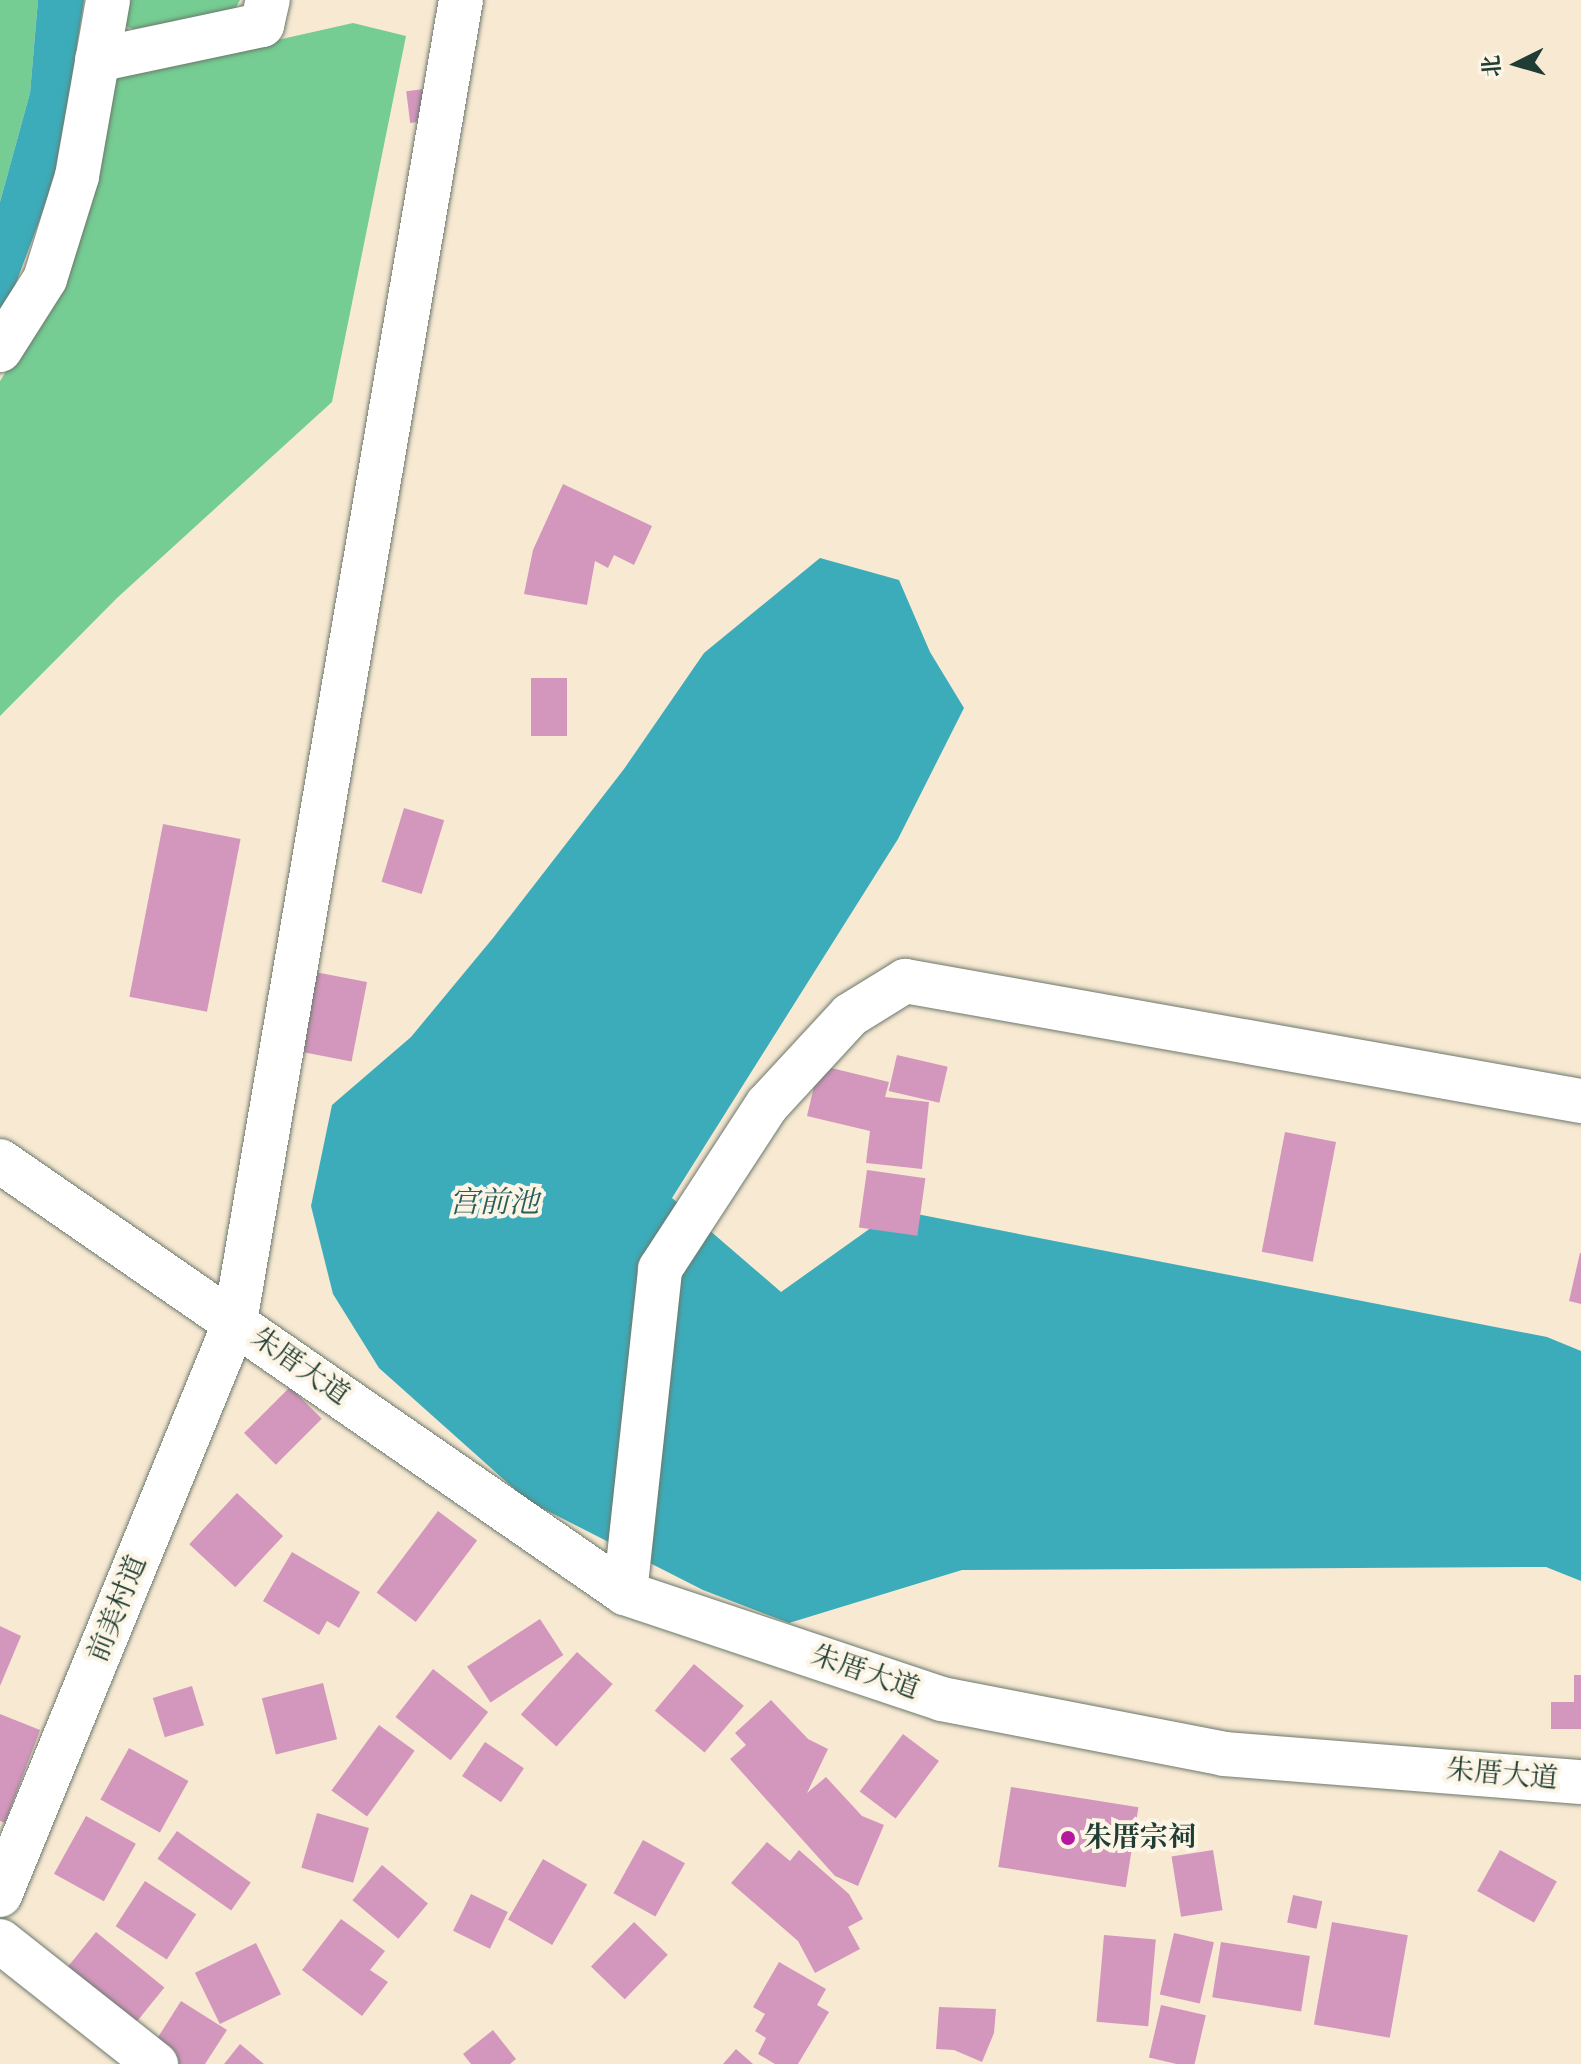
<!DOCTYPE html>
<html>
<head>
<meta charset="utf-8">
<style>
  body { margin:0 }
  #map { position:relative; width:1581px; height:2064px; overflow:hidden; background:#f8e9d3; font-family:"Libre Bodoni","Noto Serif SC",serif }
  div>[style] { position:absolute }
  [style*='--x'] { left:calc(var(--x)*1px); top:calc(var(--y)*1px); width:calc(var(--w)*1px); rotate:calc(var(--a)*1deg) }
  .green>* { inset:0; background:#75cd93 }
  .water>* { inset:0; background:#3dacba }
  .building>* { inset:0; background:#d397bd; transform-origin:0 0 }
  .roads { filter:drop-shadow(0 0 2px #6b796c) drop-shadow(0 0 2px #6b796c) }
  .minor>* { height:44px; margin:-22px; padding:0 22px; transform-origin:22px; border-radius:22px; background:#fff }
  .dots>* { width:22px; height:22px; translate:-50% -50%; box-sizing:border-box; border:4px solid #fcf5e5; border-radius:50% }
  span { translate:-50% -50%; white-space:nowrap; text-align:center; line-height:1.15; -webkit-text-stroke:8px #fcf5e5; paint-order:stroke }
  .street-label { font-size:28px; color:#1f3d34 }
  .poi-label { font-size:28px; color:#1f3d34; font-weight:700 }
  .left { translate:0 -50%; text-align:left }
  .water-label { font-size:30px; color:#285e5c; font-style:italic }
  .north { position:absolute; left:1477px; top:24px; width:80px; height:80px; -webkit-text-stroke:6px #fcf5e5; paint-order:stroke; rotate:265deg; font-size:22px; font-weight:700; line-height:32px; text-align:center; color:#1f3d34 }
  .north::after { content:''; display:block; margin:auto; width:28px; height:36px; background:#1f3d34; clip-path:polygon(50% 0,100% 100%,50% 72%,0 100%) }
</style>
</head>
<body>
<div id="map">
  <div class="green">
    <i style="clip-path:polygon(0 0,38px 0,30px 93px,0 202px)"></i>
    <i style="clip-path:polygon(115px 0,240px 0,234px 11px,133px 29px,112px 21px)"></i>
    <i style="clip-path:polygon(353px 23px,406px 36px,332px 402px,117px 598px,0 716px,0 381px,71px 269px,112px 77px)"></i>
  </div>
  <div class="water">
    <i style="clip-path:polygon(38px 0,84px 0,57px 173px,0 326px,0 202px,30px 93px)"></i>
    <i style="clip-path:polygon(820px 558px,899px 580px,930px 652px,964px 708px,898px 839px,672px 1198px,781px 1292px,896px 1210px,1547px 1337px,1581px 1351px,1581px 1581px,1546px 1567px,962px 1570px,789px 1623px,703px 1590px,528px 1501px,379px 1368px,333px 1294px,311px 1206px,332px 1105px,411px 1037px,493px 938px,624px 769px,704px 653px)"></i>
  </div>
  <div class="building">
    <i style="left:440px;top:87px;width:32px;height:34px;rotate:83deg"></i>
    <i style="clip-path:polygon(563px 484px,652px 526px,634px 565px,614px 555px,608px 568px,595px 561px,587px 605px,524px 594px,533px 550px)"></i>
    <i style="left:531px;top:678px;width:36px;height:58px"></i>
    <i style="left:404px;top:808px;width:42px;height:77px;rotate:17deg"></i>
    <i style="left:163px;top:824px;width:79px;height:176px;rotate:11deg"></i>
    <i style="left:315px;top:972px;width:53px;height:81px;rotate:11deg"></i>
    <i style="left:897px;top:1055px;width:52px;height:37px;rotate:13deg"></i>
    <i style="clip-path:polygon(819px 1065px,889px 1082px,885px 1097px,929px 1102px,922px 1169px,866px 1163px,870px 1131px,807px 1116px)"></i>
    <i style="left:1285px;top:1132px;width:52px;height:122px;rotate:11deg"></i>
    <i style="left:867px;top:1170px;width:59px;height:58px;rotate:8deg"></i>
    <i style="clip-path:polygon(1580px 1253px,1581px 1253px,1581px 1304px,1569px 1301px)"></i>
    <i style="left:290px;top:1387px;width:45px;height:65px;rotate:45deg"></i>
    <i style="left:237px;top:1493px;width:63px;height:70px;rotate:43deg"></i>
    <i style="left:438px;top:1511px;width:49px;height:102px;rotate:37deg"></i>
    <i style="clip-path:polygon(292px 1552px,360px 1592px,339px 1628px,327px 1621px,319px 1635px,263px 1601px)"></i>
    <i style="left:540px;top:1619px;width:43px;height:87px;rotate:57deg"></i>
    <i style="clip-path:polygon(0 1626px,21px 1636px,0 1686px)"></i>
    <i style="left:577px;top:1652px;width:48px;height:84px;rotate:42deg"></i>
    <i style="left:694px;top:1664px;width:65px;height:61px;rotate:40deg"></i>
    <i style="left:433px;top:1669px;width:70px;height:61px;rotate:38deg"></i>
    <i style="clip-path:polygon(1574px 1675px,1581px 1675px,1581px 1729px,1551px 1729px,1551px 1702px,1574px 1702px)"></i>
    <i style="left:323px;top:1683px;width:58px;height:63px;rotate:76deg"></i>
    <i style="left:192px;top:1686px;width:41px;height:41px;rotate:73deg"></i>
    <i style="clip-path:polygon(771px 1700px,808px 1739px,828px 1749px,807px 1793px,826px 1777px,862px 1816px,884px 1825px,858px 1886px,835px 1876px,730px 1759px,746px 1745px,735px 1733px)"></i>
    <i style="clip-path:polygon(0 1714px,40px 1730px,5px 1823px,0 1821px)"></i>
    <i style="left:379px;top:1725px;width:44px;height:81px;rotate:36deg"></i>
    <i style="left:903px;top:1734px;width:45px;height:72px;rotate:37deg"></i>
    <i style="left:485px;top:1742px;width:47px;height:41px;rotate:34deg"></i>
    <i style="left:129px;top:1748px;width:68px;height:59px;rotate:29deg"></i>
    <i style="left:1011px;top:1787px;width:129px;height:81px;rotate:9deg"></i>
    <i style="left:317px;top:1813px;width:54px;height:57px;rotate:16deg"></i>
    <i style="left:86px;top:1816px;width:57px;height:66px;rotate:29deg"></i>
    <i style="left:177px;top:1831px;width:90px;height:34px;rotate:35deg"></i>
    <i style="left:643px;top:1840px;width:48px;height:61px;rotate:29deg"></i>
    <i style="clip-path:polygon(767px 1842px,790px 1861px,799px 1850px,849px 1894px,863px 1919px,848px 1927px,860px 1949px,815px 1973px,798px 1941px,731px 1883px)"></i>
    <i style="left:1213px;top:1850px;width:61px;height:42px;rotate:81deg"></i>
    <i style="left:1500px;top:1850px;width:65px;height:47px;rotate:29deg"></i>
    <i style="left:543px;top:1859px;width:51px;height:70px;rotate:30deg"></i>
    <i style="left:382px;top:1865px;width:60px;height:46px;rotate:40deg"></i>
    <i style="left:145px;top:1881px;width:61px;height:54px;rotate:33deg"></i>
    <i style="left:471px;top:1894px;width:41px;height:41px;rotate:26deg"></i>
    <i style="left:1293px;top:1895px;width:30px;height:28px;rotate:12deg"></i>
    <i style="clip-path:polygon(341px 1919px,385px 1951px,370px 1970px,388px 1982px,362px 2016px,302px 1970px)"></i>
    <i style="left:634px;top:1922px;width:47px;height:62px;rotate:44deg"></i>
    <i style="left:1332px;top:1922px;width:77px;height:104px;rotate:10deg"></i>
    <i style="left:96px;top:1932px;width:88px;height:56px;rotate:39deg"></i>
    <i style="left:1174px;top:1933px;width:41px;height:63px;rotate:13deg"></i>
    <i style="left:1104px;top:1935px;width:52px;height:87px;rotate:5deg"></i>
    <i style="left:1221px;top:1942px;width:90px;height:56px;rotate:9deg"></i>
    <i style="left:256px;top:1943px;width:57px;height:68px;rotate:64deg"></i>
    <i style="clip-path:polygon(779px 1962px,826px 1989px,817px 2005px,829px 2012px,798px 2064px,775px 2064px,758px 2054px,766px 2038px,755px 2031px,765px 2014px,753px 2007px)"></i>
    <i style="clip-path:polygon(181px 2001px,227px 2030px,205px 2064px,166px 2064px,148px 2053px)"></i>
    <i style="left:1161px;top:2005px;width:46px;height:54px;rotate:13deg"></i>
    <i style="clip-path:polygon(939px 2007px,996px 2009px,994px 2033px,982px 2062px,954px 2050px,936px 2049px)"></i>
    <i style="clip-path:polygon(493px 2030px,516px 2059px,510px 2064px,471px 2064px,463px 2054px)"></i>
    <i style="clip-path:polygon(240px 2044px,264px 2064px,224px 2064px)"></i>
    <i style="clip-path:polygon(736px 2049px,753px 2064px,723px 2064px)"></i>
  </div>
  <div class="roads">
    <div class="minor">
      <i style="--x:97;--y:60;--w:169;--a:-12"></i>
      <i style="--x:262;--y:25;--w:26;--a:-77"></i>
      <i style="--x:0;--y:350;--w:84;--a:-57.6"></i>
      <i style="--x:45;--y:279;--w:108;--a:-72.7"></i>
      <i style="--x:77;--y:176;--w:179;--a:-80"></i>
      <i style="--x:0;--y:1161;--w:760;--a:34.65"></i>
      <i style="--x:625;--y:1593;--w:334;--a:18.5"></i>
      <i style="--x:942;--y:1699;--w:287;--a:11"></i>
      <i style="--x:1224;--y:1754;--w:358;--a:4.5"></i>
      <i style="--x:625;--y:1593;--w:326;--a:-83.8"></i>
      <i style="--x:660;--y:1269;--w:196;--a:-56.9"></i>
      <i style="--x:767;--y:1105;--w:122;--a:-47.3"></i>
      <i style="--x:850;--y:1015;--w:65;--a:-31.7"></i>
      <i style="--x:905;--y:981;--w:687;--a:10.07"></i>
      <i style="--x:0;--y:1895;--w:619;--a:-67.7"></i>
      <i style="--x:235;--y:1322;--w:1341;--a:-80.3"></i>
      <i style="--x:0;--y:1941;--w:199;--a:38.3"></i>
    </div>
  </div>
  <div class="dots">
    <i style="left:1068px;top:1838px;background:#b5179e"></i>
  </div>
  <div class="street-label">
    <span style="left:300px;top:1367px;rotate:35deg">朱厝大道</span>
    <span style="left:118px;top:1609px;rotate:-68deg">前美村道</span>
    <span style="left:865px;top:1673px;rotate:19deg">朱厝大道</span>
    <span style="left:1502px;top:1775px;rotate:5deg">朱厝大道</span>
  </div>
  <div class="poi-label">
    <span class="left" style="left:1084px;top:1838px">朱厝宗祠</span>
  </div>
  <div class="water-label">
    <span style="left:494px;top:1203px">宫前池</span>
  </div>
  <div class="north">北</div>
</div>
</body>
</html>
